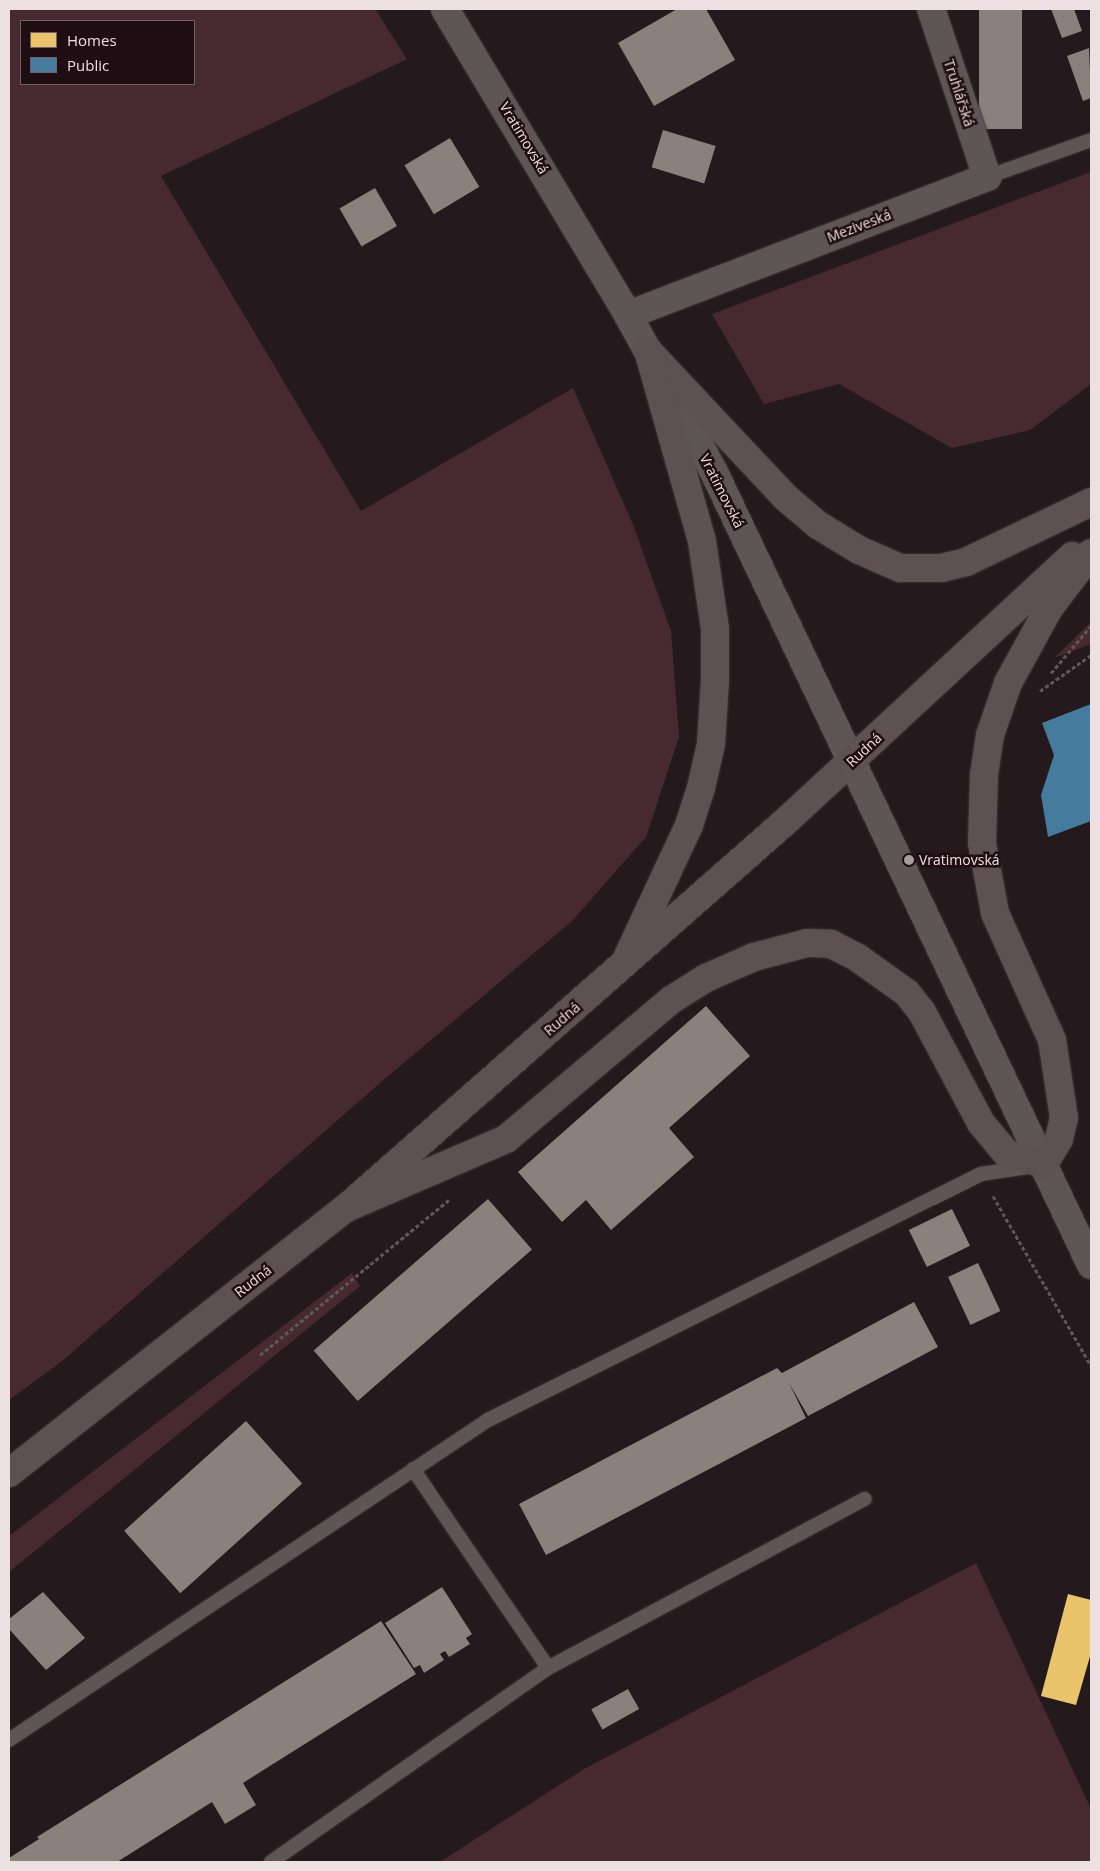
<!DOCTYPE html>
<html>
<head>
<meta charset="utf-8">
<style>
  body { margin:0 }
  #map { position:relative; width:1100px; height:1871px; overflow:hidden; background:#241a1d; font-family:"Open Sans",sans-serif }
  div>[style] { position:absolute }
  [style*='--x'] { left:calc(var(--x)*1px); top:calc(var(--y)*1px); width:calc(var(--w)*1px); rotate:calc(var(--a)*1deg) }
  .green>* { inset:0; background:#472a31 }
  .homes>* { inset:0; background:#e9c46a }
  .public>* { inset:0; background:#457b9d }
  .industry>* { inset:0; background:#8a817c; transform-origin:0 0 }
  .path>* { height:3px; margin-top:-1.5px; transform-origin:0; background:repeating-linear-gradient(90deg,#5e5658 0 4px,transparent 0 6.5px) }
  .roads { filter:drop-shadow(0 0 1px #3e3537) drop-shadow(0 0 1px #3e3537) }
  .service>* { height:14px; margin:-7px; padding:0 7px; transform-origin:7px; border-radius:7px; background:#5e5557 }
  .minor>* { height:28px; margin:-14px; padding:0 14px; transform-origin:14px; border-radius:14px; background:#5e5557 }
  .tertiary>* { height:28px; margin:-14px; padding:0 14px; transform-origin:14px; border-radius:14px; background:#5e5557 }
  .primary>* { height:28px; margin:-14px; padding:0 14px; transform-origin:14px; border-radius:14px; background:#5d5154 }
  .tram>* { height:1px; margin:-0.5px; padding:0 0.5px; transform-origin:0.5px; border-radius:0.5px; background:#5e5658 }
  .dots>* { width:14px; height:14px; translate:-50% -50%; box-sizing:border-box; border:2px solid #1e0d12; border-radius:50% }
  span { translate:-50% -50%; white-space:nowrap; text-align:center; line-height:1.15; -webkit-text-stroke:5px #1e0d12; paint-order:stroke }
  .street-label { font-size:14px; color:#ede0e2 }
  .poi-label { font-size:14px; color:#ede0e2 }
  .left { translate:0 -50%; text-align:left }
  .frame { position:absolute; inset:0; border:10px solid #ede0e2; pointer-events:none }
  .legend { position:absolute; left:20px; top:20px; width:175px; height:65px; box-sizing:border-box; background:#1e0d12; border:1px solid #716165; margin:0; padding:6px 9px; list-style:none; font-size:15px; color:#ede0e2 }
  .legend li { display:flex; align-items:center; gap:10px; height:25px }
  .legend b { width:25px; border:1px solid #716165 }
</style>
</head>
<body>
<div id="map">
  <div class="green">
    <i style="clip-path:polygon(evenodd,9px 9px,375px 9px,407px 59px,161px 176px,361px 511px,573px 388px,634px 527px,671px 631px,679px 737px,646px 837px,571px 922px,380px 1083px,61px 1362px,9px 1400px,9px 9px,194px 21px,194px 84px,21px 84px,21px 21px,194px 21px)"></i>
    <i style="clip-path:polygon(1091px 172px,1091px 384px,1030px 430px,952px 448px,839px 384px,764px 404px,712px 314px)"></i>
    <i style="clip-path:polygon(1091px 622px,1091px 644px,1054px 658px)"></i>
    <i style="clip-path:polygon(352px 1273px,360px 1286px,9px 1572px,9px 1536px)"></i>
    <i style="clip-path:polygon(976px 1563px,1091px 1809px,1091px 1862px,440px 1862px,584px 1769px)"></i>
  </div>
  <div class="homes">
    <i style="clip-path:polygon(1068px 1594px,1091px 1600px,1091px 1653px,1076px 1705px,1041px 1696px)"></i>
  </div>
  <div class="public">
    <i style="clip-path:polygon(1091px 704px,1091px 821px,1048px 837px,1041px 795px,1054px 755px,1042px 723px)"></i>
  </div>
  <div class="industry">
    <i style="clip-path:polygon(677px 9px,706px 9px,735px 60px,654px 106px,618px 43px)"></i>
    <i style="left:979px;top:9px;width:43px;height:120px"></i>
    <i style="clip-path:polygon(1051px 9px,1074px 9px,1082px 31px,1062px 38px)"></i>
    <i style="clip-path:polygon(1089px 48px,1091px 98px,1083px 101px,1067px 56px)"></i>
    <i style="left:663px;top:130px;width:55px;height:39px;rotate:17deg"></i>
    <i style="left:450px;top:138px;width:57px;height:53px;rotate:59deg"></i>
    <i style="left:375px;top:188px;width:44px;height:41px;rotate:60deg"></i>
    <i style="clip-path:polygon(706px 1006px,750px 1056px,669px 1128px,694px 1157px,611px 1230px,586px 1200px,562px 1222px,518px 1172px)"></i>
    <i style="left:488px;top:1199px;width:67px;height:231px;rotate:49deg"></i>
    <i style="left:952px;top:1209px;width:41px;height:48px;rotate:64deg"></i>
    <i style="left:978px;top:1263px;width:53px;height:33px;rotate:65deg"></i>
    <i style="clip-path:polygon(914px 1302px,938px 1347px,808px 1416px,789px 1383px,806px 1418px,546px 1555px,519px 1504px,777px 1368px,782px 1373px)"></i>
    <i style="left:246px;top:1421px;width:84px;height:164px;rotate:48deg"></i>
    <i style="clip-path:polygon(442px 1587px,472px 1634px,466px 1638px,470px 1644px,449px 1657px,445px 1651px,440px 1654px,444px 1660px,424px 1673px,420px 1665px,414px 1668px,385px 1623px)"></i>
    <i style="clip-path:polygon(43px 1592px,85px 1638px,46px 1670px,9px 1629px,9px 1619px)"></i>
    <i style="clip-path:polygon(381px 1621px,416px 1674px,243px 1783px,256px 1805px,225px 1824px,212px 1802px,117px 1862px,9px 1862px,9px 1858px,39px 1839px,37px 1837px)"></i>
    <i style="left:628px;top:1689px;width:23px;height:42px;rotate:61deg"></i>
  </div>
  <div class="path">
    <i style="--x:1051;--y:673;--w:62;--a:-49.6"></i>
    <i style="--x:1040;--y:691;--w:62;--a:-35.2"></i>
    <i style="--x:993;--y:1196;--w:196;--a:60"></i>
    <i style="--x:260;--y:1355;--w:247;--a:-39.4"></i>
  </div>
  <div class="roads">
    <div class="service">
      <i style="--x:987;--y:177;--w:110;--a:-19.6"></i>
      <i style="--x:413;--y:1469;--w:240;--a:55.8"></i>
      <i style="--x:9;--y:1740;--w:576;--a:-33.75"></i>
      <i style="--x:488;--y:1420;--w:551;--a:-26.52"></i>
      <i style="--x:981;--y:1174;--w:48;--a:-8.5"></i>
      <i style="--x:271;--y:1862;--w:338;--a:-35"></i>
      <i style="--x:548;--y:1668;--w:359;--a:-28.1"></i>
    </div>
    <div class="minor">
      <i style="--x:628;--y:315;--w:385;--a:-21"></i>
      <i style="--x:987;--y:177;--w:177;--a:-108.4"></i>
    </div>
    <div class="tertiary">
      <i style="--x:445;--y:9;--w:357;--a:59.1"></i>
      <i style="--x:628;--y:315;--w:179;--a:61.3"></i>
      <i style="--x:714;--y:472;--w:878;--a:64.57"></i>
    </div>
    <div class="primary">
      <i style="--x:650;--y:353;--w:197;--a:46.8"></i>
      <i style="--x:785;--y:497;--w:43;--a:40.3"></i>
      <i style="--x:818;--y:525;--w:48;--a:31.4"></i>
      <i style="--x:859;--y:550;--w:45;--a:23.7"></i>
      <i style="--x:900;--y:568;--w:41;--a:0"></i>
      <i style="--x:941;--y:568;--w:26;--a:-13"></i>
      <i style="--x:966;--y:562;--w:139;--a:-25.6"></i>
      <i style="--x:628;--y:956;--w:145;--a:-65"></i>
      <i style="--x:689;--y:825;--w:39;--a:-72"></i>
      <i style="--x:701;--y:788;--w:45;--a:-77.2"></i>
      <i style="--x:711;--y:744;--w:63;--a:-86.4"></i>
      <i style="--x:715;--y:681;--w:52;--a:-90"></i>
      <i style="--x:715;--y:629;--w:89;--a:-98.4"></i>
      <i style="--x:702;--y:541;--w:198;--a:-105.8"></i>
      <i style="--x:346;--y:1208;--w:174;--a:-23.3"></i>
      <i style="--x:506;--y:1139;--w:216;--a:-40.1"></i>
      <i style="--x:671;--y:1000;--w:41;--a:-32.2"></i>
      <i style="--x:706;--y:978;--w:52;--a:-23.6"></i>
      <i style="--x:754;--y:957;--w:55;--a:-14.8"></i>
      <i style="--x:807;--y:943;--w:24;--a:2"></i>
      <i style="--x:831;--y:944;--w:30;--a:27"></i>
      <i style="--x:858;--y:958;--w:60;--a:35.5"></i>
      <i style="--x:907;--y:993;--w:24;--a:52"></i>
      <i style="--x:922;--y:1012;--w:126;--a:62"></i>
      <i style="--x:981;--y:1123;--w:40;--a:50"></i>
      <i style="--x:1007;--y:1154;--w:38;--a:15"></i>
      <i style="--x:1044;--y:1164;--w:29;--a:-59"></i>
      <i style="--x:1059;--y:1139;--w:22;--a:-77"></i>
      <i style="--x:1064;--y:1118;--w:79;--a:-98.7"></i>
      <i style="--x:1052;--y:1040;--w:139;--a:-114.2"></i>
      <i style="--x:995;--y:913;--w:71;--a:-100.5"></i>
      <i style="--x:982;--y:843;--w:68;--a:-88.3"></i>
      <i style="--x:984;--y:775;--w:40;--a:-81.5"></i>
      <i style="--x:990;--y:735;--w:55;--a:-70.9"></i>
      <i style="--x:1008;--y:683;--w:85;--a:-61.3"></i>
      <i style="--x:1049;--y:608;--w:69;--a:-52.6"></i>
      <i style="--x:9;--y:1473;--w:429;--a:-38.2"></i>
      <i style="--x:346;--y:1208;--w:586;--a:-41.33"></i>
      <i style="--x:786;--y:821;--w:390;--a:-42.8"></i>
    </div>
  </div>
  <div class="tram">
    <i style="--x:437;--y:9;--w:360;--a:59.2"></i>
    <i style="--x:621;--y:318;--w:147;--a:61.5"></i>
    <i style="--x:691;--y:447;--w:923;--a:64.32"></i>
    <i style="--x:455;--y:9;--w:317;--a:59.2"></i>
    <i style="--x:617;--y:281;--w:183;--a:60.9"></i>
    <i style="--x:706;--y:441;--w:889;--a:64.33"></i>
  </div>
  <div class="dots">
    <i style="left:909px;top:860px;background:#a79b9d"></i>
  </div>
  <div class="street-label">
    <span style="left:959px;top:93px;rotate:72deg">Truhlářská</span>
    <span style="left:524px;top:138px;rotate:59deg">Vratimovská</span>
    <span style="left:859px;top:226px;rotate:-21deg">Meziveská</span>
    <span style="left:722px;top:491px;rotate:63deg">Vratimovská</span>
    <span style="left:864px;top:750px;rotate:-43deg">Rudná</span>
    <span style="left:562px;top:1019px;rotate:-41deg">Rudná</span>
    <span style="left:253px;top:1281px;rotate:-38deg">Rudná</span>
  </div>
  <div class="poi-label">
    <span class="left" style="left:919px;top:860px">Vratimovská</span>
  </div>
  <div class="frame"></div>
  <ul class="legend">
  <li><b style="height:14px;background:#e9c46a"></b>Homes</li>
  <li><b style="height:14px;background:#457b9d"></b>Public</li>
  </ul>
</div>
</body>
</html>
